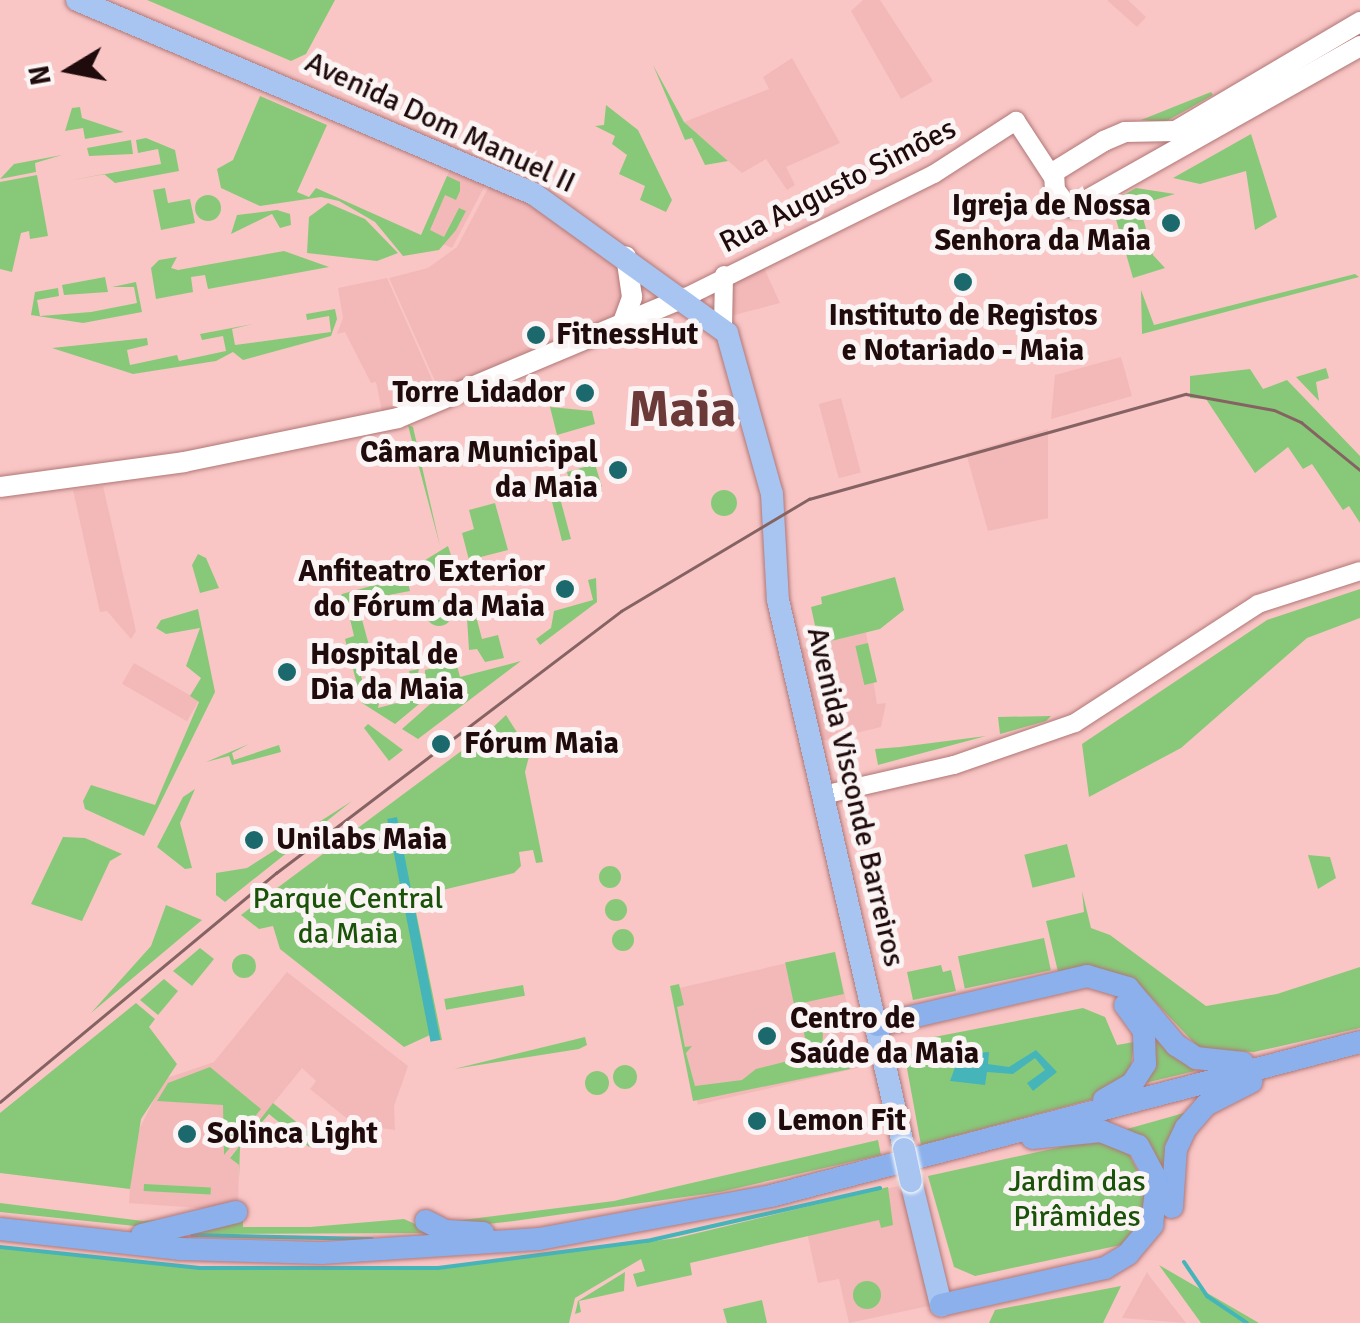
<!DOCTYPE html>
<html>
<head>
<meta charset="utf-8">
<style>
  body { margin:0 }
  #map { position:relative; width:1360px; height:1323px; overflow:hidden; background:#f9c6c5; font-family:Signika,sans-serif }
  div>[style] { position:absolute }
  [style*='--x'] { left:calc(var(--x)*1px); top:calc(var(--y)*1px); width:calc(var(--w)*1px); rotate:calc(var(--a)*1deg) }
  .built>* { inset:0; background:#f3b9b8; transform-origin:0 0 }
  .green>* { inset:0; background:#88c979; transform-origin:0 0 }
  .round { border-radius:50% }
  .water>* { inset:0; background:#46b5ba; transform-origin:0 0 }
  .stream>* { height:4px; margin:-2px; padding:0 2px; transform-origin:2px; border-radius:2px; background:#46b5ba }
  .roads { filter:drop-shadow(0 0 2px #b07776) drop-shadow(0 0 2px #b07776) }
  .tertiary>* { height:18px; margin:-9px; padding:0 9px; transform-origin:9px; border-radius:9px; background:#fff }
  .secondary>* { height:20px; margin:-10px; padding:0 10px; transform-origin:10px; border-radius:10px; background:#fff }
  .primary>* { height:22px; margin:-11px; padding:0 11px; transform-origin:11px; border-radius:11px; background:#a8c4f1 }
  .trunk>* { height:22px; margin:-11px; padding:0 11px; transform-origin:11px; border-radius:11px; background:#8bb0ec }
  .tram>* { height:2.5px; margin:-1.25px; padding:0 1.25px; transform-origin:1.25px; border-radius:1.25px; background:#866363 }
  .bridges { filter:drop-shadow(0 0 2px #fff) drop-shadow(0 0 2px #fff) }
  .primary-bridge>* { height:22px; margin:-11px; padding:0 11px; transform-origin:11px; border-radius:11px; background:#a8c4f1 }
  .dots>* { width:28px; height:28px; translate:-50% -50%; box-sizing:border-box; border:5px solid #fbf4f4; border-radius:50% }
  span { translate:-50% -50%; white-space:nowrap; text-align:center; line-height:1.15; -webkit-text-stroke:10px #fbf4f4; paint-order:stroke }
  .street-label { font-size:30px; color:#200b0c }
  .poi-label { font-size:30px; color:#200b0c; font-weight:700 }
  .right { translate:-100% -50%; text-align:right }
  .left { translate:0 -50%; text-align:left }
  .park-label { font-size:30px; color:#195208 }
  .town-label { font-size:50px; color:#6c3939; font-weight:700 }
  .north { position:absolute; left:20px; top:20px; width:100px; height:100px; -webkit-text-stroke:8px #fbf4f4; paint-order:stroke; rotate:260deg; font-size:28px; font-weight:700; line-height:40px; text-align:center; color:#200b0c }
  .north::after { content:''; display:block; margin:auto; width:35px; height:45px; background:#200b0c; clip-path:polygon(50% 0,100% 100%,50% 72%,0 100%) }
</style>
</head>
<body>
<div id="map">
  <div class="built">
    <i style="clip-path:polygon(863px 0,880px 0,933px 81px,901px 99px,851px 11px)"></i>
    <i style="clip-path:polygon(1107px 0,1128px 0,1146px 17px,1137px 27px)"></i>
    <i style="clip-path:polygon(792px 58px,840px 143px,786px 167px,795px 185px,787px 190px,766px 159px,742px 173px,684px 122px,769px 89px,763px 77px)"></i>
    <i style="clip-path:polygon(454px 160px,490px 176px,452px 248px,422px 235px)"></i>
    <i style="clip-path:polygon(494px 177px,625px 257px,628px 312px,444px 401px,389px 278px,428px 268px,457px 247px)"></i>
    <i style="clip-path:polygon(760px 259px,780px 303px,723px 318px,726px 276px)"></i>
    <i style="clip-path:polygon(387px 278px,442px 402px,384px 421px,376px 382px,371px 383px,345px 332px,337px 334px,343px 318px,338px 288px)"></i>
    <i style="clip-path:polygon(1121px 357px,1132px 396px,1051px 419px,1055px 375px)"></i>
    <i style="left:841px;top:398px;width:77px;height:23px;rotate:75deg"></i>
    <i style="clip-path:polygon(1048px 429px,1048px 518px,988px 531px,966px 453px)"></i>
    <i style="clip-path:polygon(103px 486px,136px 631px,131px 639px,107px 611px,100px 612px,73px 490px)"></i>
    <i style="clip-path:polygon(866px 632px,877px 704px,886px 703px,881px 727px,813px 743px,791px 651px)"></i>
    <i style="left:134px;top:663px;width:75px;height:24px;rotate:30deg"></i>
    <i style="left:835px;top:952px;width:118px;height:168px;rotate:77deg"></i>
    <i style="clip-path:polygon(287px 972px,408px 1066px,394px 1106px,395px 1130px,355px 1125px,310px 1089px,316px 1081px,302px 1068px,230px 1157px,239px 1165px,238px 1211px,129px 1203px,133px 1142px,164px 1079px,214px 1062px)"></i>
    <i style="clip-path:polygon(910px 1183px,938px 1304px,849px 1323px,839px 1279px,818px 1283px,802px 1210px)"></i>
    <i style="clip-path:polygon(1147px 1272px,1151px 1278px,1186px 1323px,1122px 1318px)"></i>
  </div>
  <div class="green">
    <i style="clip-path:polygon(147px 0,335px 0,306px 54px,291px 61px)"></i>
    <i style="clip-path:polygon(653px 65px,684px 122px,728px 161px,705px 165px,692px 138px,685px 140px)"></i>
    <i style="clip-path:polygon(1211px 92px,1213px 95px,1165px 122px,1141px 120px)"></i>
    <i style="clip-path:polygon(260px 96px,327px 125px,297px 192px,309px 197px,316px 188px,421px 235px,447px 176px,460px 182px,460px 191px,456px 200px,445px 195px,430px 230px,444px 237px,459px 208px,466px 211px,456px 230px,439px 250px,403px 256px,375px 222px,339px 201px,321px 197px,260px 206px,221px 188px,217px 169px,233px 160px)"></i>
    <i style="clip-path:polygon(606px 105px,638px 130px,672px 200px,666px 212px,640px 200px,645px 186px,619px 174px,627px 155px,612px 144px,615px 136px,595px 126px,604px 125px)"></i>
    <i style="clip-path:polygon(80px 107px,82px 118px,124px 132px,85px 139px,83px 128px,65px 131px,72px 108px)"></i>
    <i style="clip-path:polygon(1251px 134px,1277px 217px,1255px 230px,1246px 171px,1200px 184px,1173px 178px)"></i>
    <i style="clip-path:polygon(146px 138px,175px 150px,179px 171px,115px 183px,104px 174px,67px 181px,161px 164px,158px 149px,138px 153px,136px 140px)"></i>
    <i style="clip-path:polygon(131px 140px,133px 154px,89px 156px,87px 148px)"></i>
    <i style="clip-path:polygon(62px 155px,35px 163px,36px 172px,0 179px,14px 164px)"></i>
    <i style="clip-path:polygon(37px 175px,48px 236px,30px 239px,29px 231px,21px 233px,12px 272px,0 269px,0 182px)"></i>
    <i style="clip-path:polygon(165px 188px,168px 203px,190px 199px,195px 223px,161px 230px,153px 190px)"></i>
    <i style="clip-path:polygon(1136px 188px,1175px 194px,1151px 201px,1153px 211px,1142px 214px,1153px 255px,1165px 268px,1133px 278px,1111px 202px)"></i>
    <i class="round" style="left:195px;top:195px;width:26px;height:26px"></i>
    <i style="clip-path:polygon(328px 203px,365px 219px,398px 253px,377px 261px,307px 253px,309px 217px)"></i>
    <i style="clip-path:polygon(277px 210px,290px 214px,291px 225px,280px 228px,272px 214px,231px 234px,237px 215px)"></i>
    <i style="clip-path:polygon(284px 251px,329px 267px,208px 289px,205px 275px,191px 277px,193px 292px,156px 299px,151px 268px,159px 260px,177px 257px,171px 268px,178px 270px)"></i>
    <i style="clip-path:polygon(1355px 274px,1359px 277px,1142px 334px,1141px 290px,1154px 325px)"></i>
    <i style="clip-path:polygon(105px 277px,108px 292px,64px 295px,62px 285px)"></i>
    <i style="clip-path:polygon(136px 282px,142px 312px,83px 323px,31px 315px,35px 292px,58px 288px,59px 296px,37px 300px,40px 316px,91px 312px,137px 303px,134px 287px,112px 287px)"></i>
    <i style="clip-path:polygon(335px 309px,337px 319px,331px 336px,243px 360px,233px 352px,216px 361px,133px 374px,52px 348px,147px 338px,148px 345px,127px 350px,130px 365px,177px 355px,179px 361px,226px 351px,223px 336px,202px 340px,200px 334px,253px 324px,232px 329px,235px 345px,331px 332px,329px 316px,307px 320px,306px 314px)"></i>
    <i style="clip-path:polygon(1326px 368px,1329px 378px,1316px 382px,1319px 401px,1296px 377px)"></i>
    <i style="clip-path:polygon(1250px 369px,1263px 389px,1287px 380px,1360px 456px,1360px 523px,1349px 506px,1343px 510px,1312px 464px,1303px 469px,1288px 447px,1255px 473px,1206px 399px,1190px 398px,1190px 376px)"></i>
    <i style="clip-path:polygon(550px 407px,592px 411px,595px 424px,557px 435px)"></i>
    <i style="clip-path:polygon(408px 425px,413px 427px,440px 546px,412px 441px)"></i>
    <i style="clip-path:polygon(595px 464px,602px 487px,588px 484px,560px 498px,571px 539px,562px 541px,549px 490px,570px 484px,567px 472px)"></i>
    <i class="round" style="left:711px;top:490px;width:26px;height:26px"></i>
    <i style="clip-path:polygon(495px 503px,508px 550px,469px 560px,462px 533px,474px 529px,469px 510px)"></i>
    <i style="clip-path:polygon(448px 546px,454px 564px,422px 573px,423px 579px,408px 583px,410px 591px,336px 605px,342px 594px,393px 580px)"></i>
    <i style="clip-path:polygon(198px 554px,206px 558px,219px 588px,200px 593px,192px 565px)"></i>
    <i style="clip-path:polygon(895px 577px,904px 610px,880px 629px,819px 644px,811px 607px,822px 604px,821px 597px)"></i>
    <i style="clip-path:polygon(596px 578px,597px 602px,540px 645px,536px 639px,551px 628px,554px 611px,593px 600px,588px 580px)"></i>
    <i style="clip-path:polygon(1360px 589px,1360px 618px,1307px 638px,1181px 748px,1089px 797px,1082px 744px,1267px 620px)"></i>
    <i class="round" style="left:426px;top:600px;width:26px;height:26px"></i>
    <i style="clip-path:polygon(198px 609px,215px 692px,144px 836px,85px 809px,83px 801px,91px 785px,155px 805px,199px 702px,190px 696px,201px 678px,186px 666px,200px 628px,166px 634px,156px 628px,161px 620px)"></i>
    <i style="clip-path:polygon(361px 616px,373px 660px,358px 665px,366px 694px,382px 690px,378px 708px,416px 698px,405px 684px,412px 682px,409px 671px,419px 669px,416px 682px,442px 685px,395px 724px,362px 703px,345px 639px,354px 636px,350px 619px)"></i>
    <i style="clip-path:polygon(476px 616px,482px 639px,498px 635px,504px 658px,485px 662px,477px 649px,469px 650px,467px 618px)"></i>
    <i style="left:868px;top:643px;width:40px;height:13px;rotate:77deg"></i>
    <i style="clip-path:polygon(521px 661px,418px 739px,402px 729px,455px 682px,425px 678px,425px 670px,456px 662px,460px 677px)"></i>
    <i style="clip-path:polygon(506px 715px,520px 737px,480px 742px,487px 733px)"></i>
    <i style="clip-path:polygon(1051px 716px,1046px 721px,1000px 734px,998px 717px)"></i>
    <i style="clip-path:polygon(368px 724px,403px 750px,389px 761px,364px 728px)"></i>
    <i style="clip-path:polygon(986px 736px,878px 765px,875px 749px,900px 747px)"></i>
    <i style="clip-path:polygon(249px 744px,232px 753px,234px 760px,279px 745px,281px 752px,232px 765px,229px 756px,206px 762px)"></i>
    <i style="clip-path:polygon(515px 744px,532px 745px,525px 772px,543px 862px,536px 863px,533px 850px,519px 852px,521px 866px,514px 873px,413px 897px,442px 1040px,432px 1041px,430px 1035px,404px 1047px,280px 949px,273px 926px,259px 929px,241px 915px,464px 749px)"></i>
    <i style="clip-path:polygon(195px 789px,180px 823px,192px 868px,185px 869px,157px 847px,183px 797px)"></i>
    <i style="clip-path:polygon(352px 801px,225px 902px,216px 895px,216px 873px,247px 868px)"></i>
    <i style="clip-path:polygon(63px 837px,85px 838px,122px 854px,110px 861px,82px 921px,31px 904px)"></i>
    <i style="left:1067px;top:844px;width:34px;height:44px;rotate:76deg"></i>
    <i style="clip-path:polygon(1308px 855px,1330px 857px,1336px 878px,1318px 889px)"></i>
    <i class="round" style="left:599px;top:866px;width:22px;height:22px"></i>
    <i style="clip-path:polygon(1082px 891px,1091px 928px,1110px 935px,1206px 1006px,1277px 994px,1360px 967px,1360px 1028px,1254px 1052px,1200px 1049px,1141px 987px,1059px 976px,1046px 921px,1084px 912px)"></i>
    <i class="round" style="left:605px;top:899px;width:22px;height:22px"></i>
    <i style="clip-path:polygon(166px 905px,202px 920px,91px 1013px,151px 946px)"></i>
    <i class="round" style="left:612px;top:929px;width:22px;height:22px"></i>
    <i style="left:1044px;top:938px;width:33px;height:88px;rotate:78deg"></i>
    <i style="clip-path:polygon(200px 948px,214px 959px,192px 986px,173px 971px)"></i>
    <i style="left:835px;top:952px;width:43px;height:51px;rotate:78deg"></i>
    <i class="round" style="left:232px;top:954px;width:24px;height:24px"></i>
    <i style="clip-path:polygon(941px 965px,943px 972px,951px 970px,956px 991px,913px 1000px,907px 972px)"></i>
    <i style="clip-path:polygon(164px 979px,178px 991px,158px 1015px,140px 1000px)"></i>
    <i style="clip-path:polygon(1097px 983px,1137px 1003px,1195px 1071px,1145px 1083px,1153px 1048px,1138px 1011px,1106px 989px,1068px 984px)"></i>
    <i style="clip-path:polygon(679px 984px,684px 1005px,677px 1007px,685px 1047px,692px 1046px,686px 1053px,695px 1086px,742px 1080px,756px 1069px,800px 1058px,807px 1049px,802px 1022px,836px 1011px,838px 1018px,849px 1015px,851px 1025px,823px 1032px,821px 1068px,849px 1063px,850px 1069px,693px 1101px,670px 986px)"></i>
    <i style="left:523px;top:985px;width:11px;height:80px;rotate:80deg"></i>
    <i style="clip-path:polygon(136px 1003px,155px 1019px,149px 1027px,177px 1064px,141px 1119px,130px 1189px,0 1173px,0 1113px)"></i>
    <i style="clip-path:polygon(1083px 1008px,1105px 1017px,1117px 1045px,1134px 1042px,1130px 1074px,1090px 1100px,921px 1145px,906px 1063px,917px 1043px,929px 1048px,934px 1037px)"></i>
    <i style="clip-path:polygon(585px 1037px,587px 1045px,579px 1049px,454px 1069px)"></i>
    <i class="round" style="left:613px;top:1065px;width:24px;height:24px"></i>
    <i style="clip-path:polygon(210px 1067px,261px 1109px,224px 1155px,223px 1105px,157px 1101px,168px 1083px)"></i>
    <i class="round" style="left:585px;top:1071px;width:24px;height:24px"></i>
    <i style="clip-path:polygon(273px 1103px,316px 1138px,309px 1147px,269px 1114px,240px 1148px,239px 1178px,239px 1165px,230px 1158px)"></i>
    <i style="clip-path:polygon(1184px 1113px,1163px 1223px,1140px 1256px,1159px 1218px,1127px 1129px)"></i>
    <i style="clip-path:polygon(1097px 1139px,1128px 1152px,1146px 1187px,1140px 1226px,1121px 1245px,975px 1276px,954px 1267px,928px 1176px)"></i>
    <i style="clip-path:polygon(878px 1140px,881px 1155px,720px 1192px,514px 1221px,460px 1227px,447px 1222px,614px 1201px)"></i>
    <i style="left:144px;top:1184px;width:67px;height:7px;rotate:3deg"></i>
    <i style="clip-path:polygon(888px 1187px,893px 1225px,881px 1228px,879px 1220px,690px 1263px,692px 1275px,637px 1287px,633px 1274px,645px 1271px,641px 1259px,575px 1298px,569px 1323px,0 1323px,0 1248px,200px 1269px,438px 1269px,677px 1238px)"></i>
    <i style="clip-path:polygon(0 1203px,143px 1221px,204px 1217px,145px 1227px,0 1212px)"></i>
    <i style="clip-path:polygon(243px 1219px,243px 1227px,310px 1227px,404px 1219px,435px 1233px,193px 1234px)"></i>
    <i style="clip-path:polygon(1159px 1265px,1259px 1323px,1201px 1323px)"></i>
    <i style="clip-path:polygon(625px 1272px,624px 1291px,579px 1301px,581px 1312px,575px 1314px,578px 1301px)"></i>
    <i class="round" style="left:853px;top:1281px;width:28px;height:28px"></i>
    <i style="clip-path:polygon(1121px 1286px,1103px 1323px,989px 1323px,995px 1310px)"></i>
    <i style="clip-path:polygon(762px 1300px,767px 1323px,727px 1323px,723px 1309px)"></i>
  </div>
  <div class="water">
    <i style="left:397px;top:817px;width:227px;height:10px;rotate:79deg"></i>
    <i style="clip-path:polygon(1036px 1050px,1057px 1072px,1033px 1091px,1027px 1083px,1045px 1070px,1035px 1058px,1013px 1074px,987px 1072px,985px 1085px,950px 1081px,960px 1054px,989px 1052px,988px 1064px,1009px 1067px)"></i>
  </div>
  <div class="stream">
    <i style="--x:192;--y:1235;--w:180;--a:1.3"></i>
    <i style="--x:0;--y:1247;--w:201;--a:6"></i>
    <i style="--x:200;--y:1268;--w:238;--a:0"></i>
    <i style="--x:438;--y:1268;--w:211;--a:-7.4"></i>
    <i style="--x:647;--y:1241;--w:239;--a:-12.8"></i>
    <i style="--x:1184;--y:1262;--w:41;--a:55.9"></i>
    <i style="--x:1207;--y:1296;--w:48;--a:34"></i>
  </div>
  <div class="roads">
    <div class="tertiary">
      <i style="--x:684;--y:298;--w:279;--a:-26.4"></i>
      <i style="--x:934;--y:174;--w:98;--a:-32.9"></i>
      <i style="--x:1016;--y:121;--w:66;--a:56.8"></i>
      <i style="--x:723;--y:328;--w:53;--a:-88.9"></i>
      <i style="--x:823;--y:795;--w:134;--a:-12.9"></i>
      <i style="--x:954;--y:765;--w:128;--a:-19.1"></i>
      <i style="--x:1075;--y:723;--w:218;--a:-33"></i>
      <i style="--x:1258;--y:604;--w:107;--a:-17.9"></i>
    </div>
    <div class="secondary">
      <i style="--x:1360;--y:22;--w:214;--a:149.4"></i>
      <i style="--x:1176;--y:131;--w:51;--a:178.9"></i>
      <i style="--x:1125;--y:132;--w:23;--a:157"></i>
      <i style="--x:1104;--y:141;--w:59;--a:148.2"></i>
      <i style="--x:1054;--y:172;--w:18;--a:87"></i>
      <i style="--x:1055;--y:190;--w:21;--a:53"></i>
      <i style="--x:1068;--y:207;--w:10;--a:-11"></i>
      <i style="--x:1078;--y:205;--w:324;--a:-29.4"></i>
      <i style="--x:622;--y:325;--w:30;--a:-70"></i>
      <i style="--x:632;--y:297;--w:41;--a:-98.3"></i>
      <i style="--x:0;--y:487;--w:186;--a:-7.7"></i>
      <i style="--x:184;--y:462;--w:218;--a:-11.6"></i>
      <i style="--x:398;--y:418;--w:310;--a:-22.8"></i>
    </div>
    <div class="primary">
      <i style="--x:77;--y:0;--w:496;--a:23"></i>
      <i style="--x:534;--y:194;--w:238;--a:35.8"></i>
      <i style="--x:727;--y:333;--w:167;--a:74.4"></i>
      <i style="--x:772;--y:494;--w:106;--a:86.8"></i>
      <i style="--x:778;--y:600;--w:563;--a:77.07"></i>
      <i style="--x:911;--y:1181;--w:128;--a:76.4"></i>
    </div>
    <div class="trunk">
      <i style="--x:877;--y:1025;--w:216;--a:-13.1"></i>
      <i style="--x:1087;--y:976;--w:43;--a:16.3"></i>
      <i style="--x:1128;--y:988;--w:75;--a:49.9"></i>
      <i style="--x:1176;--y:1045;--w:24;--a:33"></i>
      <i style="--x:1196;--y:1058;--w:47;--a:6.1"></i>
      <i style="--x:1104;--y:1100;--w:32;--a:-30"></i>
      <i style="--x:1132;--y:1084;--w:24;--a:-57"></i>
      <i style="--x:1145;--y:1064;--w:33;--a:-92"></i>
      <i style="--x:1144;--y:1031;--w:32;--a:-126"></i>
      <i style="--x:1172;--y:1207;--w:58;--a:-86.1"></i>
      <i style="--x:1176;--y:1149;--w:23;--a:-65"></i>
      <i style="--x:1186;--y:1128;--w:30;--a:-49"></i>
      <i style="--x:1206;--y:1105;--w:51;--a:-27.1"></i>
      <i style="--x:426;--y:1221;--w:22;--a:27"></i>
      <i style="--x:446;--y:1231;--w:37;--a:3"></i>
      <i style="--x:0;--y:1229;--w:182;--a:6.3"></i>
      <i style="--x:181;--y:1249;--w:141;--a:1.6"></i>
      <i style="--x:322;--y:1253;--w:217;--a:-3.7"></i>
      <i style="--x:539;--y:1239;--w:236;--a:-10.5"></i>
      <i style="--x:771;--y:1196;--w:609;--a:-14.65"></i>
      <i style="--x:142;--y:1235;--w:97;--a:-13.7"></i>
      <i style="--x:941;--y:1305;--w:168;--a:-12.7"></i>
      <i style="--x:1105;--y:1268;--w:27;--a:-31"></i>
      <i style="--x:1128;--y:1254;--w:38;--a:-50"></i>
      <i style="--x:1152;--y:1225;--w:44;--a:-83.5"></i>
      <i style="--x:1157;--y:1181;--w:40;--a:-118"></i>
      <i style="--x:1138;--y:1146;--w:40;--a:-158"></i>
      <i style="--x:1101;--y:1131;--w:69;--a:174.2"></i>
    </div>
  </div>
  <div class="tram">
    <i style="--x:0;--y:1102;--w:359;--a:-39.7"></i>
    <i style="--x:276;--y:873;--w:433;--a:-37.2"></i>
    <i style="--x:621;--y:611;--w:219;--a:-30.8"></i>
    <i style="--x:809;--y:499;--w:391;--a:-15.6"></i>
    <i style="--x:1186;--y:394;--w:89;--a:10.3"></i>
    <i style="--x:1274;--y:410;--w:30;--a:24"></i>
    <i style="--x:1301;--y:422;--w:76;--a:39.1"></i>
  </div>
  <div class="bridges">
    <div class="primary-bridge">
      <i style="--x:904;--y:1149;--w:33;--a:78"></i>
    </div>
  </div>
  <div class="dots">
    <i style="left:1171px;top:223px;background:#1c696d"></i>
    <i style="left:963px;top:282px;background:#1c696d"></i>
    <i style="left:536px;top:335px;background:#1c696d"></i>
    <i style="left:585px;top:393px;background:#1c696d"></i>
    <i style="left:618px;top:470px;background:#1c696d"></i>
    <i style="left:565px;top:589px;background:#1c696d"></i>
    <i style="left:287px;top:672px;background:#1c696d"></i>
    <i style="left:441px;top:744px;background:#1c696d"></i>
    <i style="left:254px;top:840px;background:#1c696d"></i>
    <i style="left:767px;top:1036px;background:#1c696d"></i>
    <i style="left:757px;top:1121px;background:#1c696d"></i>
    <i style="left:187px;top:1134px;background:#1c696d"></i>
  </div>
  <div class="street-label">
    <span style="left:440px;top:123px;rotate:25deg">Avenida Dom Manuel II</span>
    <span style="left:838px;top:186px;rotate:-27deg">Rua Augusto Simões</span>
    <span style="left:855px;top:797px;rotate:77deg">Avenida Visconde Barreiros</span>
  </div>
  <div class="poi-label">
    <span class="right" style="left:1151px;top:223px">Igreja de Nossa<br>Senhora da Maia</span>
    <span style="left:963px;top:333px">Instituto de Registos<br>e Notariado - Maia</span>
    <span class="left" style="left:556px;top:335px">FitnessHut</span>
    <span class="right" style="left:565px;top:393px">Torre Lidador</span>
    <span class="right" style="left:598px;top:470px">Câmara Municipal<br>da Maia</span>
    <span class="right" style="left:545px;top:589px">Anfiteatro Exterior<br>do Fórum da Maia</span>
    <span class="left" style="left:310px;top:672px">Hospital de<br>Dia da Maia</span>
    <span class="left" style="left:464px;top:744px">Fórum Maia</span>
    <span class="left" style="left:276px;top:840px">Unilabs Maia</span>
    <span class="left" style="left:790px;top:1036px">Centro de<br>Saúde da Maia</span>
    <span class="left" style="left:777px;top:1121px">Lemon Fit</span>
    <span class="left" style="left:207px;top:1134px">Solinca Light</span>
  </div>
  <div class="park-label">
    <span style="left:348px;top:916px">Parque Central<br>da Maia</span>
    <span style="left:1077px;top:1199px">Jardim das<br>Pirâmides</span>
  </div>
  <div class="town-label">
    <span style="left:682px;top:411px">Maia</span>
  </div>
  <div class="north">N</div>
</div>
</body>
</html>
